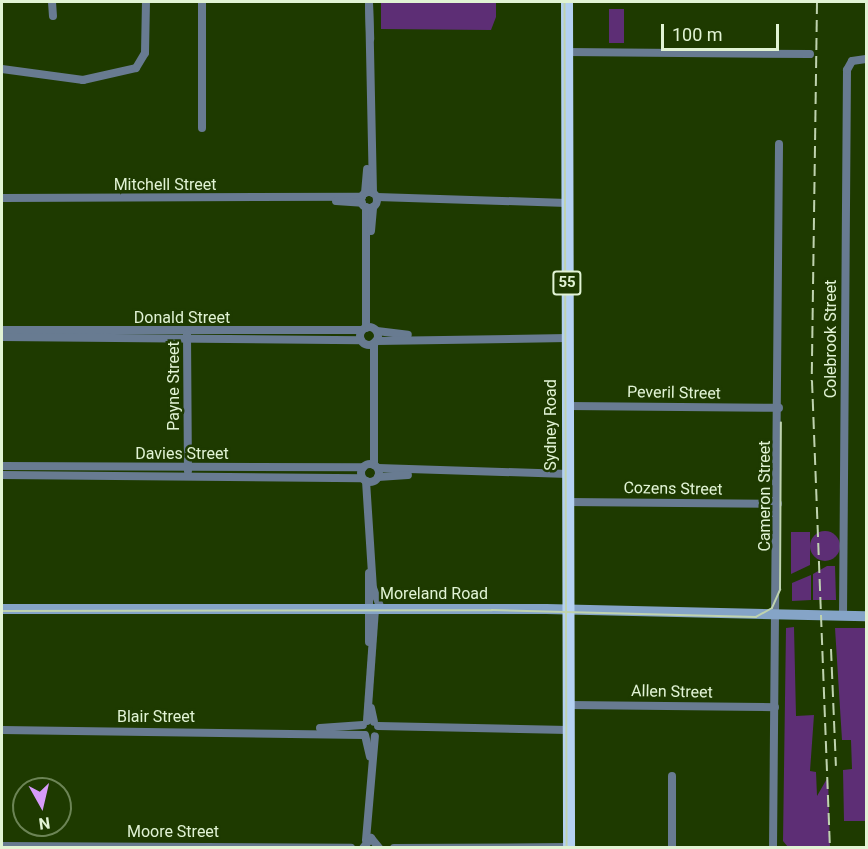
<!DOCTYPE html>
<html>
<head>
<meta charset="utf-8">
<style>
  body { margin:0 }
  #map { position:relative; width:868px; height:849px; overflow:hidden; background:#1e3a00; font-family:Roboto,sans-serif }
  div>[style] { position:absolute }
  [style*='--x'] { left:calc(var(--x)*1px); top:calc(var(--y)*1px); width:calc(var(--w)*1px); rotate:calc(var(--a)*1deg) }
  .green>* { inset:0; background:#5d2e75; transform-origin:0 0 }
  .round { border-radius:50% }
  .minor>* { height:8px; margin:-4px; padding:0 4px; transform-origin:4px; border-radius:4px; background:#687b91 }
  .minor>.ring { margin:-4px; padding:0; box-sizing:content-box; background:none; border:8px solid #687b91; border-radius:50% }
  .secondary>* { height:10px; margin:-5px; padding:0 5px; transform-origin:5px; border-radius:5px; background:#85a4c7 }
  .trunk>* { height:12px; margin:-6px; padding:0 6px; transform-origin:6px; border-radius:6px; background:#b4d1f2 }
  .tram>* { height:1.5px; margin:-0.75px; padding:0 0.75px; transform-origin:0.75px; border-radius:0.75px; background:#bfd3af }
  .rail>* { height:2px; margin-top:-1px; transform-origin:0; background:repeating-linear-gradient(90deg,#bfd3af 0 12px,transparent 0 18px) }
  span { translate:-50% -50%; white-space:nowrap; text-align:center; line-height:1.15; -webkit-text-stroke:5px #1e3a00; paint-order:stroke }
  .shield-label span { padding:2px 4px; background:#1e3a00; border:2px solid; border-radius:4px; -webkit-text-stroke-width:0 }
  .shield-label { font-size:15px; color:#e1f3d4; font-weight:700 }
  .street-label { font-size:16px; color:#e1f3d4 }
  .frame { position:absolute; inset:0; border:3px solid #e1f3d4; pointer-events:none }
  .north { position:absolute; left:12px; top:777px; width:60px; height:60px; box-sizing:border-box; background:#1e3a00; border:2px solid #6c8455; border-radius:50%; rotate:172deg; font-size:16px; font-weight:700; line-height:24px; text-align:center; color:#e1f3d4 }
  .north::after { content:''; display:block; margin:auto; width:21px; height:27px; background:#d79bf9; clip-path:polygon(50% 0,100% 100%,50% 72%,0 100%) }
  .scale { position:absolute; left:661px; top:24px; width:118px; height:27px; box-sizing:border-box; border:3px solid #e1f3d4; border-top:0; padding-left:8px; font-size:18px; line-height:21px; white-space:nowrap; color:#e1f3d4; -webkit-text-stroke:4px #1e3a00; paint-order:stroke }
</style>
</head>
<body>
<div id="map">
  <div class="green">
    <i style="clip-path:polygon(381px 2px,496px 2px,496px 17px,491px 30px,381px 29px)"></i>
    <i style="left:609px;top:9px;width:15px;height:34px"></i>
    <i class="round" style="left:810px;top:531px;width:30px;height:30px"></i>
    <i style="clip-path:polygon(791px 532px,810px 532px,810px 565px,791px 574px)"></i>
    <i style="clip-path:polygon(827px 566px,835px 566px,836px 600px,813px 600px,813px 574px)"></i>
    <i style="clip-path:polygon(811px 575px,811px 600px,792px 601px,792px 583px)"></i>
    <i style="clip-path:polygon(794px 627px,796px 716px,814px 715px,810px 771px,816px 772px,817px 796px,828px 777px,830px 847px,788px 847px,783px 841px,786px 628px)"></i>
    <i style="clip-path:polygon(835px 628px,866px 628px,866px 821px,844px 821px,843px 770px,852px 769px,851px 740px,842px 740px)"></i>
  </div>
  <div class="minor">
    <i style="--x:52;--y:2;--w:14;--a:86"></i>
    <i style="--x:202;--y:2;--w:126;--a:90"></i>
    <i style="--x:369;--y:2;--w:191;--a:88.8"></i>
    <i style="--x:369;--y:4;--w:35;--a:88"></i>
    <i style="--x:567;--y:52;--w:243;--a:0.5"></i>
    <i style="--x:2;--y:69;--w:82;--a:7.7"></i>
    <i style="--x:83;--y:80;--w:54;--a:-12.8"></i>
    <i style="--x:136;--y:68;--w:17;--a:-59"></i>
    <i style="--x:145;--y:53;--w:51;--a:-88.9"></i>
    <i class="ring" style="left:361px;top:192px;width:8px;height:8px"></i>
    <i style="--x:365;--y:193;--w:24;--a:-85"></i>
    <i style="--x:377;--y:197;--w:190;--a:1.8"></i>
    <i style="--x:2;--y:198;--w:360;--a:-0.2"></i>
    <i style="--x:336;--y:201;--w:26;--a:4"></i>
    <i style="--x:366;--y:207;--w:121;--a:90"></i>
    <i style="--x:371;--y:231;--w:24;--a:-85"></i>
    <i class="ring" style="left:360px;top:327px;width:10px;height:10px"></i>
    <i style="--x:2;--y:330;--w:360;--a:0"></i>
    <i style="--x:377;--y:331;--w:31;--a:7"></i>
    <i style="--x:187;--y:334;--w:137;--a:89.6"></i>
    <i style="--x:2;--y:337;--w:359;--a:0.5"></i>
    <i style="--x:376;--y:341;--w:192;--a:-0.9"></i>
    <i style="--x:374;--y:343;--w:122;--a:90"></i>
    <i style="--x:568;--y:406;--w:211;--a:0.5"></i>
    <i class="ring" style="left:361px;top:464px;width:10px;height:10px"></i>
    <i style="--x:2;--y:466;--w:361;--a:0.2"></i>
    <i style="--x:378;--y:468;--w:190;--a:1.8"></i>
    <i style="--x:2;--y:475;--w:360;--a:0.5"></i>
    <i style="--x:378;--y:477;--w:30;--a:-4"></i>
    <i style="--x:366;--y:481;--w:107;--a:86.3"></i>
    <i style="--x:373;--y:588;--w:22;--a:69"></i>
    <i style="--x:568;--y:502;--w:210;--a:0.5"></i>
    <i style="--x:843;--y:616;--w:546;--a:-89.58"></i>
    <i style="--x:847;--y:70;--w:10;--a:-61"></i>
    <i style="--x:852;--y:61;--w:14;--a:-8"></i>
    <i style="--x:369;--y:642;--w:69;--a:-90"></i>
    <i style="--x:568;--y:705;--w:207;--a:0.6"></i>
    <i style="--x:371;--y:708;--w:14;--a:78"></i>
    <i style="--x:367;--y:721;--w:112;--a:-85.9"></i>
    <i style="--x:378;--y:726;--w:190;--a:1.2"></i>
    <i style="--x:320;--y:728;--w:43;--a:-4"></i>
    <i style="--x:2;--y:730;--w:362;--a:0.8"></i>
    <i style="--x:365;--y:735;--w:22;--a:77"></i>
    <i style="--x:366;--y:840;--w:104;--a:-85.1"></i>
    <i style="--x:2;--y:846;--w:349;--a:0.3"></i>
    <i style="--x:363;--y:848;--w:13;--a:-51"></i>
    <i style="--x:371;--y:838;--w:13;--a:51"></i>
    <i style="--x:394;--y:848;--w:175;--a:-0.3"></i>
    <i style="--x:672;--y:848;--w:72;--a:-90"></i>
    <i style="--x:773;--y:848;--w:704;--a:-89.51"></i>
  </div>
  <div class="secondary">
    <i style="--x:2;--y:609;--w:544;--a:0"></i>
    <i style="--x:546;--y:609;--w:320;--a:1.3"></i>
  </div>
  <div class="trunk">
    <i style="--x:567;--y:2;--w:846;--a:89.86"></i>
  </div>
  <div class="tram">
    <i style="--x:565;--y:2;--w:846;--a:89.86"></i>
    <i style="--x:2;--y:611;--w:490;--a:-0.1"></i>
    <i style="--x:492;--y:610;--w:264;--a:1.5"></i>
    <i style="--x:756;--y:617;--w:18;--a:-29"></i>
    <i style="--x:772;--y:608;--w:20;--a:-66"></i>
    <i style="--x:780;--y:590;--w:167;--a:-89.7"></i>
  </div>
  <div class="rail">
    <i style="--x:817;--y:2;--w:379;--a:90.8"></i>
    <i style="--x:812;--y:381;--w:467;--a:87.8"></i>
    <i style="--x:831;--y:649;--w:117;--a:87.6"></i>
  </div>
  <div class="shield-label">
    <span style="left:567px;top:283px">55</span>
  </div>
  <div class="street-label">
    <span style="left:165px;top:185px">Mitchell Street</span>
    <span style="left:182px;top:318px">Donald Street</span>
    <span style="left:831px;top:339px;rotate:-90deg">Colebrook Street</span>
    <span style="left:174px;top:386px;rotate:-90deg">Payne Street</span>
    <span style="left:674px;top:393px;rotate:1deg">Peveril Street</span>
    <span style="left:551px;top:425px;rotate:-90deg">Sydney Road</span>
    <span style="left:182px;top:454px">Davies Street</span>
    <span style="left:673px;top:489px;rotate:1deg">Cozens Street</span>
    <span style="left:765px;top:496px;rotate:-90deg">Cameron Street</span>
    <span style="left:434px;top:594px">Moreland Road</span>
    <span style="left:672px;top:692px;rotate:1deg">Allen Street</span>
    <span style="left:156px;top:717px">Blair Street</span>
    <span style="left:173px;top:832px">Moore Street</span>
  </div>
  <div class="frame"></div>
  <div class="north">N</div>
  <div class="scale">100 m</div>
</div>
</body>
</html>
